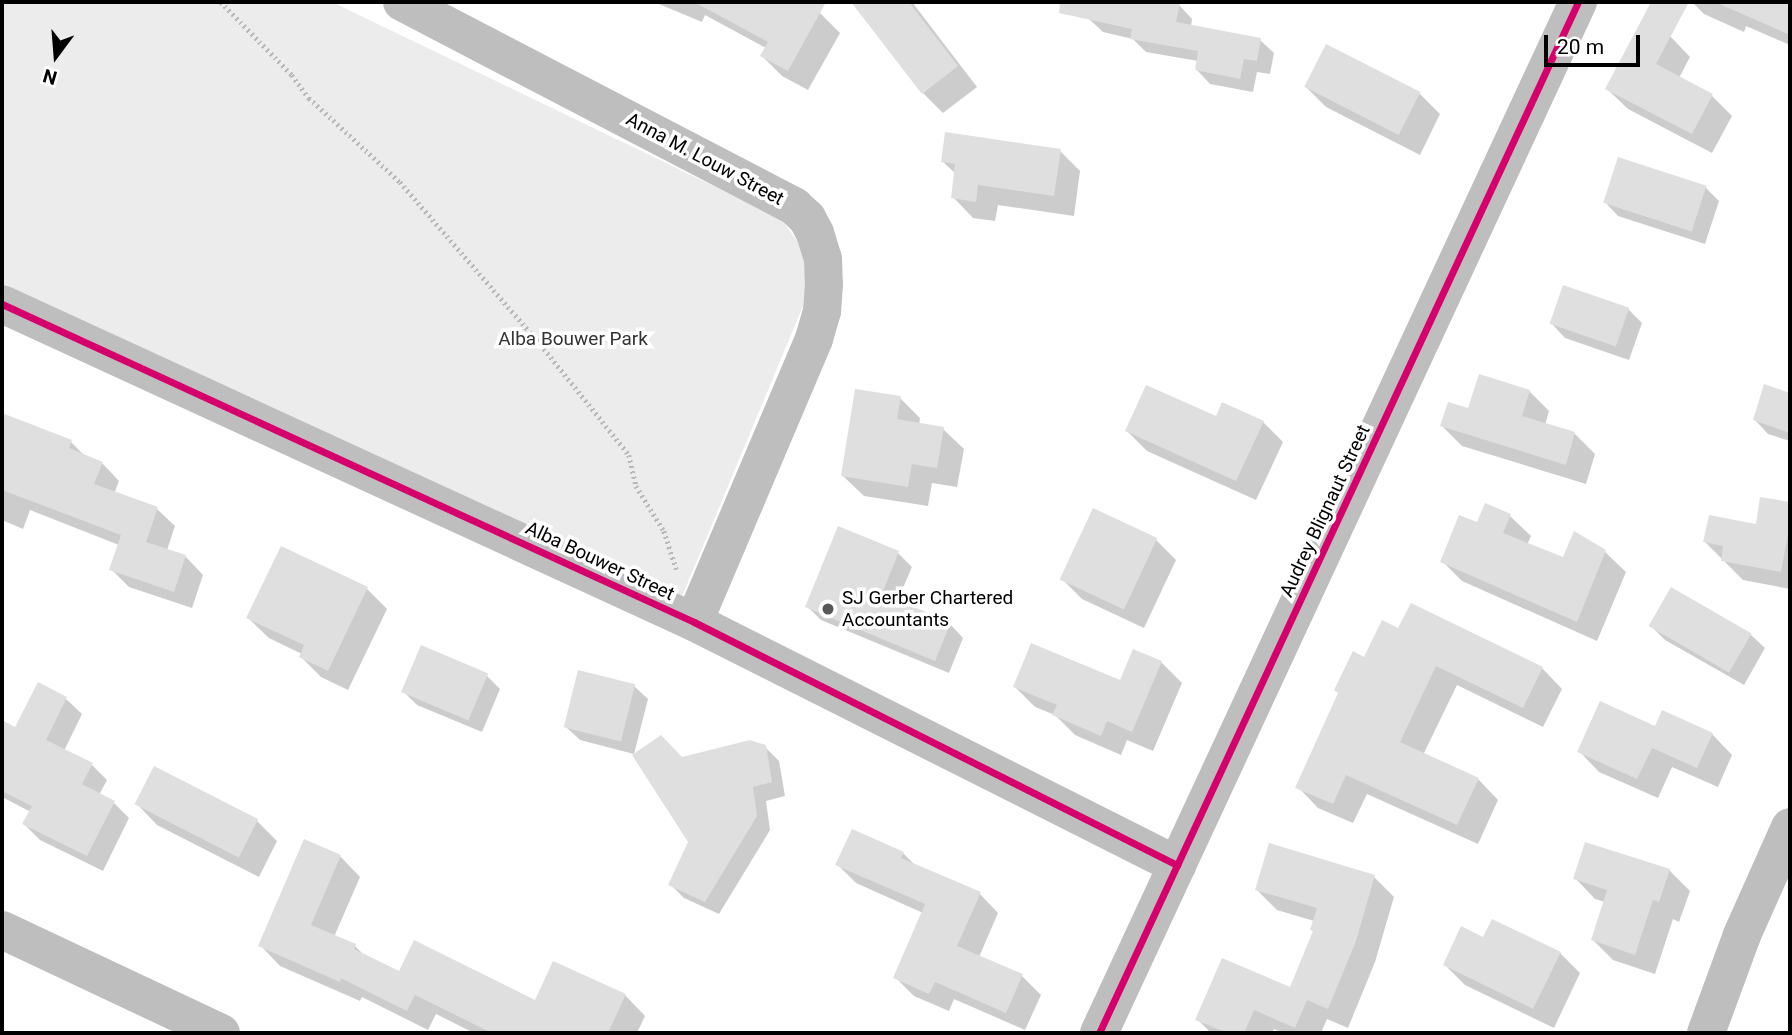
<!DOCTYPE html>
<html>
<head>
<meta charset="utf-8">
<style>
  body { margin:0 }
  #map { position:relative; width:1792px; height:1035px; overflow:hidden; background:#fff; font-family:Roboto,sans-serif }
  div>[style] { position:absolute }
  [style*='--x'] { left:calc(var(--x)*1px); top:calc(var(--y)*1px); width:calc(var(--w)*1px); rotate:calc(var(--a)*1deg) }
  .green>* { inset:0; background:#ececec }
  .shadow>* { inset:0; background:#0003 }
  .building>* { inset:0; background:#dfdfdf; transform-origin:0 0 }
  .path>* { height:4.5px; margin-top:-2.25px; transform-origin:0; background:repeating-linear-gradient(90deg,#b9b9b9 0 2px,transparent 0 5.5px) }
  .minor>* { height:38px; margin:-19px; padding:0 19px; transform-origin:19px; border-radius:19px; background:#bebebe }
  .cycleway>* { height:7px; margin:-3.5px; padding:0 3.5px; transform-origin:3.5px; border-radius:3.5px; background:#d6006c }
  .dots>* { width:19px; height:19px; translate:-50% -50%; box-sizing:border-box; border:4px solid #fff; border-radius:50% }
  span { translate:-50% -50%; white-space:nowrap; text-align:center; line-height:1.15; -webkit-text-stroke:7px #fff; paint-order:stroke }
  .street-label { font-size:19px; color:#000 }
  .park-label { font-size:19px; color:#333 }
  .poi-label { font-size:19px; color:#000 }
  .left { translate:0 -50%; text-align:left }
  .frame { position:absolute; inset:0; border:4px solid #000; pointer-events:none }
  .north { position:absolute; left:21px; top:21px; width:70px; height:70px; -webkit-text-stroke:5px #fff; paint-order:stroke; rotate:196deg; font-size:19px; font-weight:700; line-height:28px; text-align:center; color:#000 }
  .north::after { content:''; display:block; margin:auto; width:24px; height:32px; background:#000; clip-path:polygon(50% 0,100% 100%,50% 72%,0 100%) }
  .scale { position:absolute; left:1544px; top:35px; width:96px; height:32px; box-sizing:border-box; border:4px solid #000; border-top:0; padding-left:9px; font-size:21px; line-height:24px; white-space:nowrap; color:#000; -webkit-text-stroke:5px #fff; paint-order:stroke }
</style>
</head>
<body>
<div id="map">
  <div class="green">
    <i style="clip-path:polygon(2px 2px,332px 2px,780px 218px,802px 247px,808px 294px,676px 611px,2px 283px)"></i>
  </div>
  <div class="shadow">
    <i style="clip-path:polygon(654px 2px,800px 2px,819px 12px,840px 33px,808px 90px,782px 76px,762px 56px,766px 48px,705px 15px,702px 22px)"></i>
    <i style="clip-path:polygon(854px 2px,912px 2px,977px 87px,943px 113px,923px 93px)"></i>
    <i style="clip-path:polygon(1093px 2px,1158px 2px,1179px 5px,1192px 19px,1191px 27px,1260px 40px,1274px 53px,1270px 74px,1257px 72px,1253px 92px,1210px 84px,1197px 70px,1198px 61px,1146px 52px,1133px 39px,1103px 32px,1089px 19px)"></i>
    <i style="clip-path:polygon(1692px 2px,1790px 2px,1790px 45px,1746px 26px,1744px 32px,1704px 14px)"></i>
    <i style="clip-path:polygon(1670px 36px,1690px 57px,1679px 78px,1712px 96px,1732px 116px,1712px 153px,1628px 109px,1607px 89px)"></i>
    <i style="clip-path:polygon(1306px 87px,1420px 94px,1440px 114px,1420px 155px,1326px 107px)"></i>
    <i style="clip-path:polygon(1060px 151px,1080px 171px,1074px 216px,998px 205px,995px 221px,973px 218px,953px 197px,956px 174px,943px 162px)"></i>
    <i style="clip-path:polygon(1705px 187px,1719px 201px,1705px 244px,1618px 216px,1605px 202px)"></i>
    <i style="clip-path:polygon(1628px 309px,1642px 323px,1629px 360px,1565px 338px,1552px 324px)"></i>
    <i style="clip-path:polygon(1529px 391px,1549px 411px,1545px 425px,1575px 434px,1595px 454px,1586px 484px,1462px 446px,1442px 426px,1469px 410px)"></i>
    <i style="clip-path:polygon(1790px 393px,1790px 441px,1768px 434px,1755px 420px)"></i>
    <i style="clip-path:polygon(900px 398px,920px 418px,919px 425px,943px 429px,964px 449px,957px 487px,932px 483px,928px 506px,864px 496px,843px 476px)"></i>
    <i style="clip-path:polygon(2px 415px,71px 442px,86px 457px,102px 463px,119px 481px,114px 494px,157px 509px,175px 526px,167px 550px,186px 557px,203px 575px,192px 608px,129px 587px,111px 569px,119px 545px,30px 510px,23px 529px,2px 520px)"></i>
    <i style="clip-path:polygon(1263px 422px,1283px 442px,1256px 500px,1147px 451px,1127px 431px)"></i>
    <i style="clip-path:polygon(1762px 499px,1790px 504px,1790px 589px,1743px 580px,1705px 542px,1757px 526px)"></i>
    <i style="clip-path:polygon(1510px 516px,1531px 536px,1527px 545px,1564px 559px,1605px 552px,1626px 572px,1597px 641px,1462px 581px,1442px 561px,1478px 524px)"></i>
    <i style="clip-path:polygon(1156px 540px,1176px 560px,1144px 628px,1082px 599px,1061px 578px)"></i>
    <i style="clip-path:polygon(282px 548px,367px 589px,387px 609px,348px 690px,321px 677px,301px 657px,302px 654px,269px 638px,248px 618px)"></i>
    <i style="clip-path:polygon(898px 553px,912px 567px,897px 602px,950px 624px,963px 638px,949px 673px,821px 620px,807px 606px)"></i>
    <i style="clip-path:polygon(1672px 590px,1751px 635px,1765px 648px,1744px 685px,1665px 640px,1651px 626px)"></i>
    <i style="clip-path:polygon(1399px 630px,1542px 668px,1562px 689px,1543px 727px,1457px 685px,1423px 755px,1478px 779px,1498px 800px,1478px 844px,1367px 794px,1353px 823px,1318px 808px,1298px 787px,1365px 660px)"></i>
    <i style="clip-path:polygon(1161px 662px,1182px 683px,1153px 751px,1127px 740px,1121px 755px,1075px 735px,1055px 715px,1035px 707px,1015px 687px,1121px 683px)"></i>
    <i style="clip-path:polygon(487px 676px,500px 689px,482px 732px,417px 705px,403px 691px)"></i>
    <i style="clip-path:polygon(39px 685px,66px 699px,82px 714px,64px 751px,92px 765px,107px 780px,99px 795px,114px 803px,129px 818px,103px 871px,40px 840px,24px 824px,31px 812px,2px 797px,2px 728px,4px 723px,16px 729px)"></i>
    <i style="clip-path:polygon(634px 686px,648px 699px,634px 754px,580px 740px,566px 727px)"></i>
    <i style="clip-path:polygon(1655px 728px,1712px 734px,1732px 755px,1718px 787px,1672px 767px,1658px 798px,1599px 772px,1579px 751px)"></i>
    <i style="clip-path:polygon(765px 747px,779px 761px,785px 796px,766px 801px,770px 830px,719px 914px,684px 898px,670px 884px,690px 842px,682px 758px)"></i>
    <i style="clip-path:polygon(137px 804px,257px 821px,277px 841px,259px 877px,157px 825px)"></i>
    <i style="clip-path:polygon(903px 853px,916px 866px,980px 894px,998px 913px,979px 957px,1022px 976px,1041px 995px,1025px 1030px,954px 999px,949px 1011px,914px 996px,895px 977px,923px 913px,856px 883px,837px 864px)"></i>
    <i style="clip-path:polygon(340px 856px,360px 877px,334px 937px,355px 946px,366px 957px,400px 973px,536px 1003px,625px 995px,645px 1016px,637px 1033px,474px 1033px,436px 1014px,428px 1030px,362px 997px,360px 1001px,280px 966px,260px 945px)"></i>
    <i style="clip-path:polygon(1669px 870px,1690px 891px,1679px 922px,1673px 919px,1655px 974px,1613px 960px,1593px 940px,1605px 902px,1595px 899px,1575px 878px)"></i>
    <i style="clip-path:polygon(1374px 877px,1394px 897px,1375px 962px,1348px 1028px,1327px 1019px,1321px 1033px,1283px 1033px,1274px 1029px,1272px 1033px,1211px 1033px,1197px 1019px,1291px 989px,1314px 933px,1312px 930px,1314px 921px,1277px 910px,1257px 890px)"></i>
    <i style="clip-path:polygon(1484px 939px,1560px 953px,1580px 973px,1554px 1028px,1465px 985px,1445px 965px)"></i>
  </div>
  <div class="building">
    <i style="clip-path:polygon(694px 2px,826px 2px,788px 71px,760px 56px,768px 42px)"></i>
    <i style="clip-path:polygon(851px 2px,909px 2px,958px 66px,922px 94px)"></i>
    <i style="clip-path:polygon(1060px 2px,1180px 2px,1176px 22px,1261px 38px,1257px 61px,1244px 59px,1240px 79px,1195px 70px,1198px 51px,1130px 39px,1132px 29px,1059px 13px)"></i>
    <i style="clip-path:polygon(1651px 2px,1689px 2px,1656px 64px,1713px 94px,1692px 134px,1605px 89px)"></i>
    <i style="clip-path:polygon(1715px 2px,1790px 2px,1790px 35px)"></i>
    <i style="left:1326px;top:44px;width:106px;height:48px;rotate:27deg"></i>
    <i style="clip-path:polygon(945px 132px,1061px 149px,1054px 196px,978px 185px,976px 202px,951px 198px,955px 164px,941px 162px)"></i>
    <i style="left:1618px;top:157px;width:93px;height:48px;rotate:18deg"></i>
    <i style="left:1563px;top:285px;width:70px;height:41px;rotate:19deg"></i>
    <i style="clip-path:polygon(1479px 374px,1530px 390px,1522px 416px,1575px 432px,1566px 465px,1440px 426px,1448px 402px,1468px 408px)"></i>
    <i style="clip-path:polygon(1764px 384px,1790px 393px,1790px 433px,1753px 420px)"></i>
    <i style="clip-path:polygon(1146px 385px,1216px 416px,1222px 402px,1264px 421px,1236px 481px,1125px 431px)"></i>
    <i style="clip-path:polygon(855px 389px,901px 396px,897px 419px,944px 427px,937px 468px,912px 464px,908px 487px,841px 476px)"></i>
    <i style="clip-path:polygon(2px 413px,72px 440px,69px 448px,103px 462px,94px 484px,158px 507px,146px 542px,186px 555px,174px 592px,109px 570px,121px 535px,2px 490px)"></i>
    <i style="clip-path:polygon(1760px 497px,1790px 502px,1790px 523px,1781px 572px,1721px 561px,1723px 546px,1703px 542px,1709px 515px,1756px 524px)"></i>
    <i style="clip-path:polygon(1485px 503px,1511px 514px,1503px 533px,1563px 557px,1574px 531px,1606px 550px,1577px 622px,1440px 562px,1459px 515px,1477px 522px)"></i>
    <i style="left:1093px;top:508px;width:71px;height:79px;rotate:25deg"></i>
    <i style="clip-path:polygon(838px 526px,899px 551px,882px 594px,951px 622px,935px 661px,805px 607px)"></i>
    <i style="clip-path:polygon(281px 546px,368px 587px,328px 671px,299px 657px,304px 645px,246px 618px)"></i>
    <i style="left:1671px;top:587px;width:93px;height:45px;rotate:30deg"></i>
    <i style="clip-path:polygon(1411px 603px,1543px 667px,1523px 708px,1436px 666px,1400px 742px,1479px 778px,1457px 825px,1346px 775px,1333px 804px,1295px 788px,1338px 693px,1334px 690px,1353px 651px,1364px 657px,1382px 620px,1398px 628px)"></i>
    <i style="clip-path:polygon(1031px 643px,1120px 680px,1133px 649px,1162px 661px,1132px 732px,1107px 721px,1101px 736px,1052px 715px,1057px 705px,1013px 687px)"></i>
    <i style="left:421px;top:645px;width:73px;height:51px;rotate:23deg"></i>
    <i style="left:578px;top:670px;width:59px;height:59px;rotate:14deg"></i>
    <i style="clip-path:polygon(38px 682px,67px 697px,46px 740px,93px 763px,82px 784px,115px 801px,87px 856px,22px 824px,32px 806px,2px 791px,2px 720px,15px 727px)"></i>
    <i style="clip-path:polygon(1600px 701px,1655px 726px,1662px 710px,1713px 733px,1697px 768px,1652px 748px,1637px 779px,1577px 752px)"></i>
    <i style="clip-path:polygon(661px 735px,682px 757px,750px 740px,766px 745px,772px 782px,753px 787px,757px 816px,705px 902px,668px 885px,688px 842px,632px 755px)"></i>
    <i style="left:154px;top:766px;width:117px;height:43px;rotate:27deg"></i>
    <i style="clip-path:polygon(852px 829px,904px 852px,901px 858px,981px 892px,957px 946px,1023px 974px,1006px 1013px,935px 982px,929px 994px,893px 978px,925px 904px,835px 865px)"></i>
    <i style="clip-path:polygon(304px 839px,341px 855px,311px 925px,356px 944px,354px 949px,399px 971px,414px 940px,535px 1000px,553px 961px,626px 994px,608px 1033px,492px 1033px,415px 995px,407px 1011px,341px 978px,340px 982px,258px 946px)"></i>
    <i style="clip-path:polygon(1585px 842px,1670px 869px,1659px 902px,1653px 900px,1635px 955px,1591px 940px,1607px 890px,1573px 879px)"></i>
    <i style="clip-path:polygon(1269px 843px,1375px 875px,1356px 941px,1328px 1009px,1307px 1000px,1295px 1028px,1254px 1010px,1244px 1033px,1228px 1033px,1195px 1020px,1222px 958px,1290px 987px,1313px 931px,1310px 930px,1317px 908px,1255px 890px)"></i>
    <i style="clip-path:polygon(1492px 919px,1561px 952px,1533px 1009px,1443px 965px,1461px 926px,1483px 937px)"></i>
  </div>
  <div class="path">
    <i style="--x:221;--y:2;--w:102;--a:45.8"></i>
    <i style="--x:292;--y:75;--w:29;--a:54"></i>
    <i style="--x:309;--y:98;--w:124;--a:42.7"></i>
    <i style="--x:400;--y:182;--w:209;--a:49.1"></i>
    <i style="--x:537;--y:340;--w:147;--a:51.3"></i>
    <i style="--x:629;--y:455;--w:32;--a:77"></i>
    <i style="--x:636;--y:486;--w:53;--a:58.1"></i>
    <i style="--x:664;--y:531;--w:42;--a:72"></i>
  </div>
  <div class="minor">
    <i style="--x:402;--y:2;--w:442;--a:27.5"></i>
    <i style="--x:794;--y:206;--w:18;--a:43"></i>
    <i style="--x:807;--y:218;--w:17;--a:62"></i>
    <i style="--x:815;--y:233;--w:27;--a:73"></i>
    <i style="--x:823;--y:259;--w:25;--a:88"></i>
    <i style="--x:824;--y:284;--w:27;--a:94"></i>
    <i style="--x:822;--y:311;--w:29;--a:106"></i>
    <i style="--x:814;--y:339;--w:307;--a:113"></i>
    <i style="--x:2;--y:304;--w:762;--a:24.68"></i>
    <i style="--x:694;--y:622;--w:541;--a:26.71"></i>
    <i style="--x:2;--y:930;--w:242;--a:25.2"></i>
    <i style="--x:1099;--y:1033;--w:1137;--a:-65.08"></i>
    <i style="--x:1706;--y:1033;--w:104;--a:-69.8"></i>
    <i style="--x:1742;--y:935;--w:118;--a:-66"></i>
  </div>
  <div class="cycleway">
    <i style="--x:2;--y:304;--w:762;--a:24.68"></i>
    <i style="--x:694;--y:622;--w:541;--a:26.71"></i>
    <i style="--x:1099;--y:1033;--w:1137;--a:-65.08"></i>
  </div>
  <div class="dots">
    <i style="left:828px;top:609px;background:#595959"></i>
  </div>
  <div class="street-label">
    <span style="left:705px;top:159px;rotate:28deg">Anna M. Louw Street</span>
    <span style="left:1325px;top:511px;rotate:-65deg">Audrey Blignaut Street</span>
    <span style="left:600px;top:561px;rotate:25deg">Alba Bouwer Street</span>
  </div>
  <div class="park-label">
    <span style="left:573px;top:339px">Alba Bouwer Park</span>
  </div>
  <div class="poi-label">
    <span class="left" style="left:842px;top:609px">SJ Gerber Chartered<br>Accountants</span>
  </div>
  <div class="frame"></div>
  <div class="north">N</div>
  <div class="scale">20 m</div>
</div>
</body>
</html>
